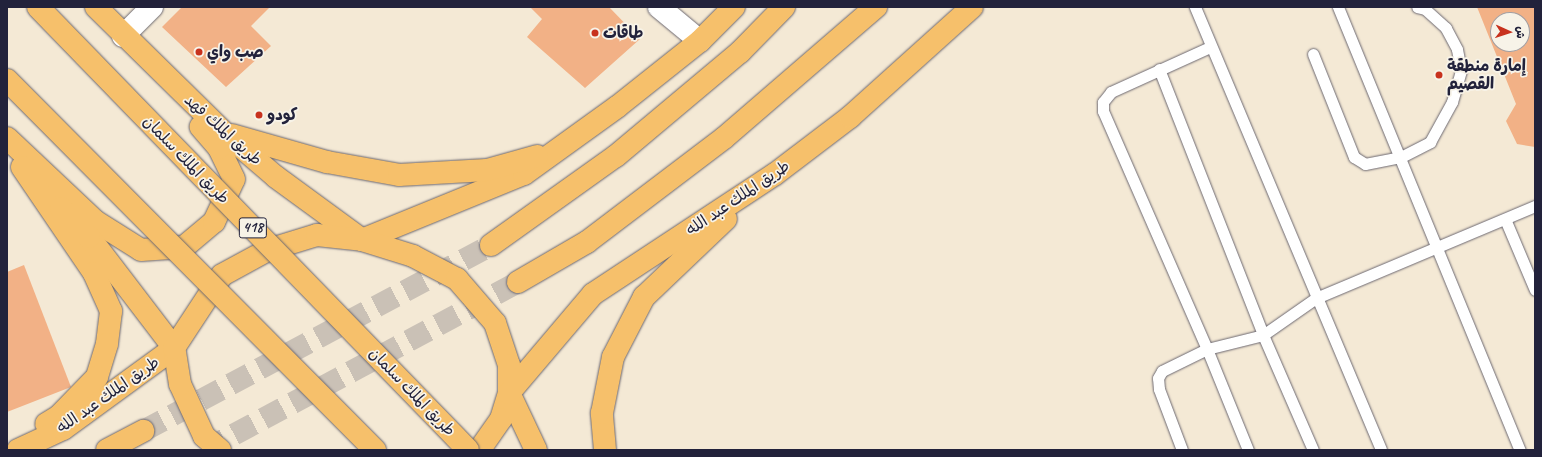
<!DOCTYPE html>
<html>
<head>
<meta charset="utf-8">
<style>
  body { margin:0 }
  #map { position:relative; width:1542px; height:457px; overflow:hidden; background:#f4e9d5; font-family:Caveat,"Playpen Sans Arabic",sans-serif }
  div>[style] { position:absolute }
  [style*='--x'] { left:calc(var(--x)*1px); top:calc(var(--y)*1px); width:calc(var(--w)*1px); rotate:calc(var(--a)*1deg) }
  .building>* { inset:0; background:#f2b186 }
  .motorway-tunnel>* { height:22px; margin-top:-11px; transform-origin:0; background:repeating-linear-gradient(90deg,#cac1b6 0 22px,transparent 0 33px) }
  .roads { filter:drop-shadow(0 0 1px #6c6871) drop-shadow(0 0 1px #6c6871) }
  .service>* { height:11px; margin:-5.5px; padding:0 5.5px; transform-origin:5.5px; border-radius:5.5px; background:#fff }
  .minor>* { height:22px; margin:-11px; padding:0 11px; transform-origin:11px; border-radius:11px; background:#fff }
  .primary>* { height:22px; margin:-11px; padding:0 11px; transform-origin:11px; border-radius:11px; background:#f6c06b }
  .motorway>* { height:22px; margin:-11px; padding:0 11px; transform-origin:11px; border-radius:11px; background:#f6c06b }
  .bridges { filter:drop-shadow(0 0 1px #6c6871) drop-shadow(0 0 1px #6c6871) }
  .trunk-bridge>* { height:22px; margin:-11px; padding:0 11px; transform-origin:11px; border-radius:11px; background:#f6c06b }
  .dots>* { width:11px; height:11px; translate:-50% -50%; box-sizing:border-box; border:2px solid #f7f3e8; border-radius:50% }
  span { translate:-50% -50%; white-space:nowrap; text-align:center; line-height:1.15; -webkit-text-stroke:3.5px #f7f3e8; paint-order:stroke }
  .shield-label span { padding:1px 3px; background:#f7f3e8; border:1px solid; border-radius:3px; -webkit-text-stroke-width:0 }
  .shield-label { font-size:15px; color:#22223b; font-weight:700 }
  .poi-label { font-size:16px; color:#22223b; font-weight:700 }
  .left { translate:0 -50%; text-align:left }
  .street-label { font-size:16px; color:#22223b }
  .frame { position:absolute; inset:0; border:8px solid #22223b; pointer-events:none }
  .north { position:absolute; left:1490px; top:12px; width:40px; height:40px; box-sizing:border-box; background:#f7f3e8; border:1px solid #a29fa3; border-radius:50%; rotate:93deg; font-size:11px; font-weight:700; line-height:16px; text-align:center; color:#22223b }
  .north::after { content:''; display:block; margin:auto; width:14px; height:18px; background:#c8321e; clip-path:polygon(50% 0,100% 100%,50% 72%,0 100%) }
</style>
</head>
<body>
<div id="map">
  <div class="building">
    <i style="clip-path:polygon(182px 7px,270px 7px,251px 26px,271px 46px,226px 87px,162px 27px)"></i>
    <i style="clip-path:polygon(530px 7px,609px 7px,640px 39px,585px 88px,527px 37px,542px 19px)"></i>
    <i style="clip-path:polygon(evenodd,1477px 7px,1535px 7px,1535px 147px,1517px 144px,1506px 121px,1516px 104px,1477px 7px,1498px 20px,1522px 20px,1522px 44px,1498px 44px,1498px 20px)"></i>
    <i style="clip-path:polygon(24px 265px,71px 387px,7px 412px,7px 272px)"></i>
  </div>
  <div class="motorway-tunnel">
    <i style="--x:143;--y:431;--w:395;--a:-28.1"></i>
    <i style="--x:205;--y:450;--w:355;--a:-28.2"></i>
  </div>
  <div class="roads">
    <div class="service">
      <i style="--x:1195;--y:7;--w:480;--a:67.2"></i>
      <i style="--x:1338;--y:7;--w:479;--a:67.7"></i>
      <i style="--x:1210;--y:47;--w:109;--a:155.6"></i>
      <i style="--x:1111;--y:92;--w:13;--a:129"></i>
      <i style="--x:1103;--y:102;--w:9;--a:90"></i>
      <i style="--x:1103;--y:111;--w:260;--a:66.4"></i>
      <i style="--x:1207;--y:349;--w:109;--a:67.9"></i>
      <i style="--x:1313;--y:54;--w:111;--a:68.3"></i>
      <i style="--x:1354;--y:157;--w:13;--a:32"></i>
      <i style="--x:1365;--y:164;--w:37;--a:-11"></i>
      <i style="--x:1401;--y:157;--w:33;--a:-27"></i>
      <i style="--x:1430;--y:142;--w:46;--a:-61.2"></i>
      <i style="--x:1452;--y:102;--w:33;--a:-74"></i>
      <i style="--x:1461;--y:70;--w:21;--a:-101"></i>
      <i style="--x:1457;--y:49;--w:24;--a:-118"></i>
      <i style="--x:1446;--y:28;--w:28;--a:-138"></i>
      <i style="--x:1425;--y:9;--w:8;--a:-166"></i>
      <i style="--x:1159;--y:69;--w:286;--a:68.6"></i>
      <i style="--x:1263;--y:335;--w:125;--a:66.5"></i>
      <i style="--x:1505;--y:219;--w:77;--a:67.1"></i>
      <i style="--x:1182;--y:450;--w:65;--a:-110.7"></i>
      <i style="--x:1159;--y:389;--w:11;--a:-95"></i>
      <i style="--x:1158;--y:378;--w:8;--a:-60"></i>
      <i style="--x:1162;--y:371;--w:50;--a:-26.1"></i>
      <i style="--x:1207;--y:349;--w:58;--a:-14"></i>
      <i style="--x:1263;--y:335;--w:65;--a:-34.9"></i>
      <i style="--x:1316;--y:298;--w:238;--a:-22.8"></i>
    </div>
    <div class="minor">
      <i style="--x:659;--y:7;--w:53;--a:39.7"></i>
      <i style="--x:123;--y:36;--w:41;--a:-45"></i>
    </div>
    <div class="primary">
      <i style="--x:96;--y:7;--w:175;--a:44.5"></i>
      <i style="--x:221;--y:130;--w:72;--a:40.5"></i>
      <i style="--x:276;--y:177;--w:107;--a:36.2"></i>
      <i style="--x:362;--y:240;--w:175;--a:-22.2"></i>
      <i style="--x:524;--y:174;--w:115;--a:-35.8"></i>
      <i style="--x:617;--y:107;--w:106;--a:-38.5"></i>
      <i style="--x:700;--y:41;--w:48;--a:-45"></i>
      <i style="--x:232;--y:135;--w:99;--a:15.9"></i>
      <i style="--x:327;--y:162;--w:73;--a:10.2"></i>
      <i style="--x:399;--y:175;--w:88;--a:-3.3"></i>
      <i style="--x:487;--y:170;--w:52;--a:-15.6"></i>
      <i style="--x:7;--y:138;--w:121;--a:43.3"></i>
      <i style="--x:95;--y:221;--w:54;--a:32.2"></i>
      <i style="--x:141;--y:250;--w:43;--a:-4"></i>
      <i style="--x:184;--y:247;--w:39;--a:-40"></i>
      <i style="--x:214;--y:222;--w:47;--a:-65.1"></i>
      <i style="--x:234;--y:179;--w:34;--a:-116"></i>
      <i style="--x:219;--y:148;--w:28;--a:-131"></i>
      <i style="--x:22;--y:167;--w:128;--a:55.8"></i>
      <i style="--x:94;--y:273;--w:42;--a:65.9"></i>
      <i style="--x:111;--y:311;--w:33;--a:97"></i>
      <i style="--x:107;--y:344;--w:34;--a:107"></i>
      <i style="--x:97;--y:377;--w:54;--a:134.3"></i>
      <i style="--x:59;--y:416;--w:15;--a:148"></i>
      <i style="--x:18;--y:450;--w:50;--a:-25"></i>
      <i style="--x:63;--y:429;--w:137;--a:-36.1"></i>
      <i style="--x:174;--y:348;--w:140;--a:-127.4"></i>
      <i style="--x:89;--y:237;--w:40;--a:-134"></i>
      <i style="--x:220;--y:450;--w:21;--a:-139"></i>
      <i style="--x:204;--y:436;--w:57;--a:-114.8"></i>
      <i style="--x:180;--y:384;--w:36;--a:-99"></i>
      <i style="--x:174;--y:348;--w:87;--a:-56.7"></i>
      <i style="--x:222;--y:275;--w:52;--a:-28.5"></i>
      <i style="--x:268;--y:250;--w:51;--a:-17"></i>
      <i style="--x:317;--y:235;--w:45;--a:6.3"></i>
      <i style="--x:362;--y:240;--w:53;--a:17.4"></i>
      <i style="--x:413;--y:256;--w:50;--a:27.6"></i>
      <i style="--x:457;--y:279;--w:58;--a:49.2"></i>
      <i style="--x:495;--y:323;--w:44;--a:71.6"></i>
      <i style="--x:509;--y:365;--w:28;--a:90"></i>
      <i style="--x:509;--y:393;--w:27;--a:107"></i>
      <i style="--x:501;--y:419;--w:38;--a:125"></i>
      <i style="--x:536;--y:450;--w:63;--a:-115.3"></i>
      <i style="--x:509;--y:393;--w:130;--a:-49.7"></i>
      <i style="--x:593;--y:294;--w:218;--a:-33.4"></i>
      <i style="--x:775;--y:174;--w:94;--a:-37.2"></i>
      <i style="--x:850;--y:117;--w:164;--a:-42"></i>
      <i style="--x:605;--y:450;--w:37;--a:-95"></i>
      <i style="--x:602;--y:413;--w:57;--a:-78.9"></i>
      <i style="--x:613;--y:357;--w:68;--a:-62.7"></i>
      <i style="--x:644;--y:297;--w:113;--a:-43.6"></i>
    </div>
    <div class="motorway">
      <i style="--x:491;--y:245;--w:153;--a:-35.5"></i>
      <i style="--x:616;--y:156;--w:162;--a:-40"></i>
      <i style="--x:740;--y:52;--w:63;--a:-45.6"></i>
      <i style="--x:518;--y:282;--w:80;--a:-30.1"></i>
      <i style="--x:587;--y:242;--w:172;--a:-37.2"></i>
      <i style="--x:724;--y:138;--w:201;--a:-40.8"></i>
      <i style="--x:107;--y:450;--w:41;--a:-27.8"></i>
    </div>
  </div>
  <div class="bridges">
    <div class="trunk-bridge">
      <i style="--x:38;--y:7;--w:617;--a:45.85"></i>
      <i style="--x:7;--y:80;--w:522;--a:45.16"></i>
    </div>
  </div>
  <div class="dots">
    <i style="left:595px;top:33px;background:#c8321e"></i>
    <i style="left:199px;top:52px;background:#c8321e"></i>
    <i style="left:1439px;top:75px;background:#c8321e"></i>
    <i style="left:259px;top:115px;background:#c8321e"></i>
  </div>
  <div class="shield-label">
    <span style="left:253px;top:228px">418</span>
  </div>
  <div class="poi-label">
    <span class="left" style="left:603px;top:33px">طاقات</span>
    <span class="left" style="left:207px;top:52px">صب واي</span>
    <span class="left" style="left:1447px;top:75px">إمارة منطقة<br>القصيم</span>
    <span class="left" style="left:267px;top:115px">كودو</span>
  </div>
  <div class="street-label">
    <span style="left:223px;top:130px;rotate:42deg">طريق الملك فهد</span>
    <span style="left:186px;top:160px;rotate:46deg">طريق الملك سلمان</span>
    <span style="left:738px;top:198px;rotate:-34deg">طريق الملك عبد الله</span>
    <span style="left:412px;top:392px;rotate:46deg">طريق الملك سلمان</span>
    <span style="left:108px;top:395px;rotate:-35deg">طريق الملك عبد الله</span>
  </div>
  <div class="frame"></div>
  <div class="north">ش</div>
</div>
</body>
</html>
